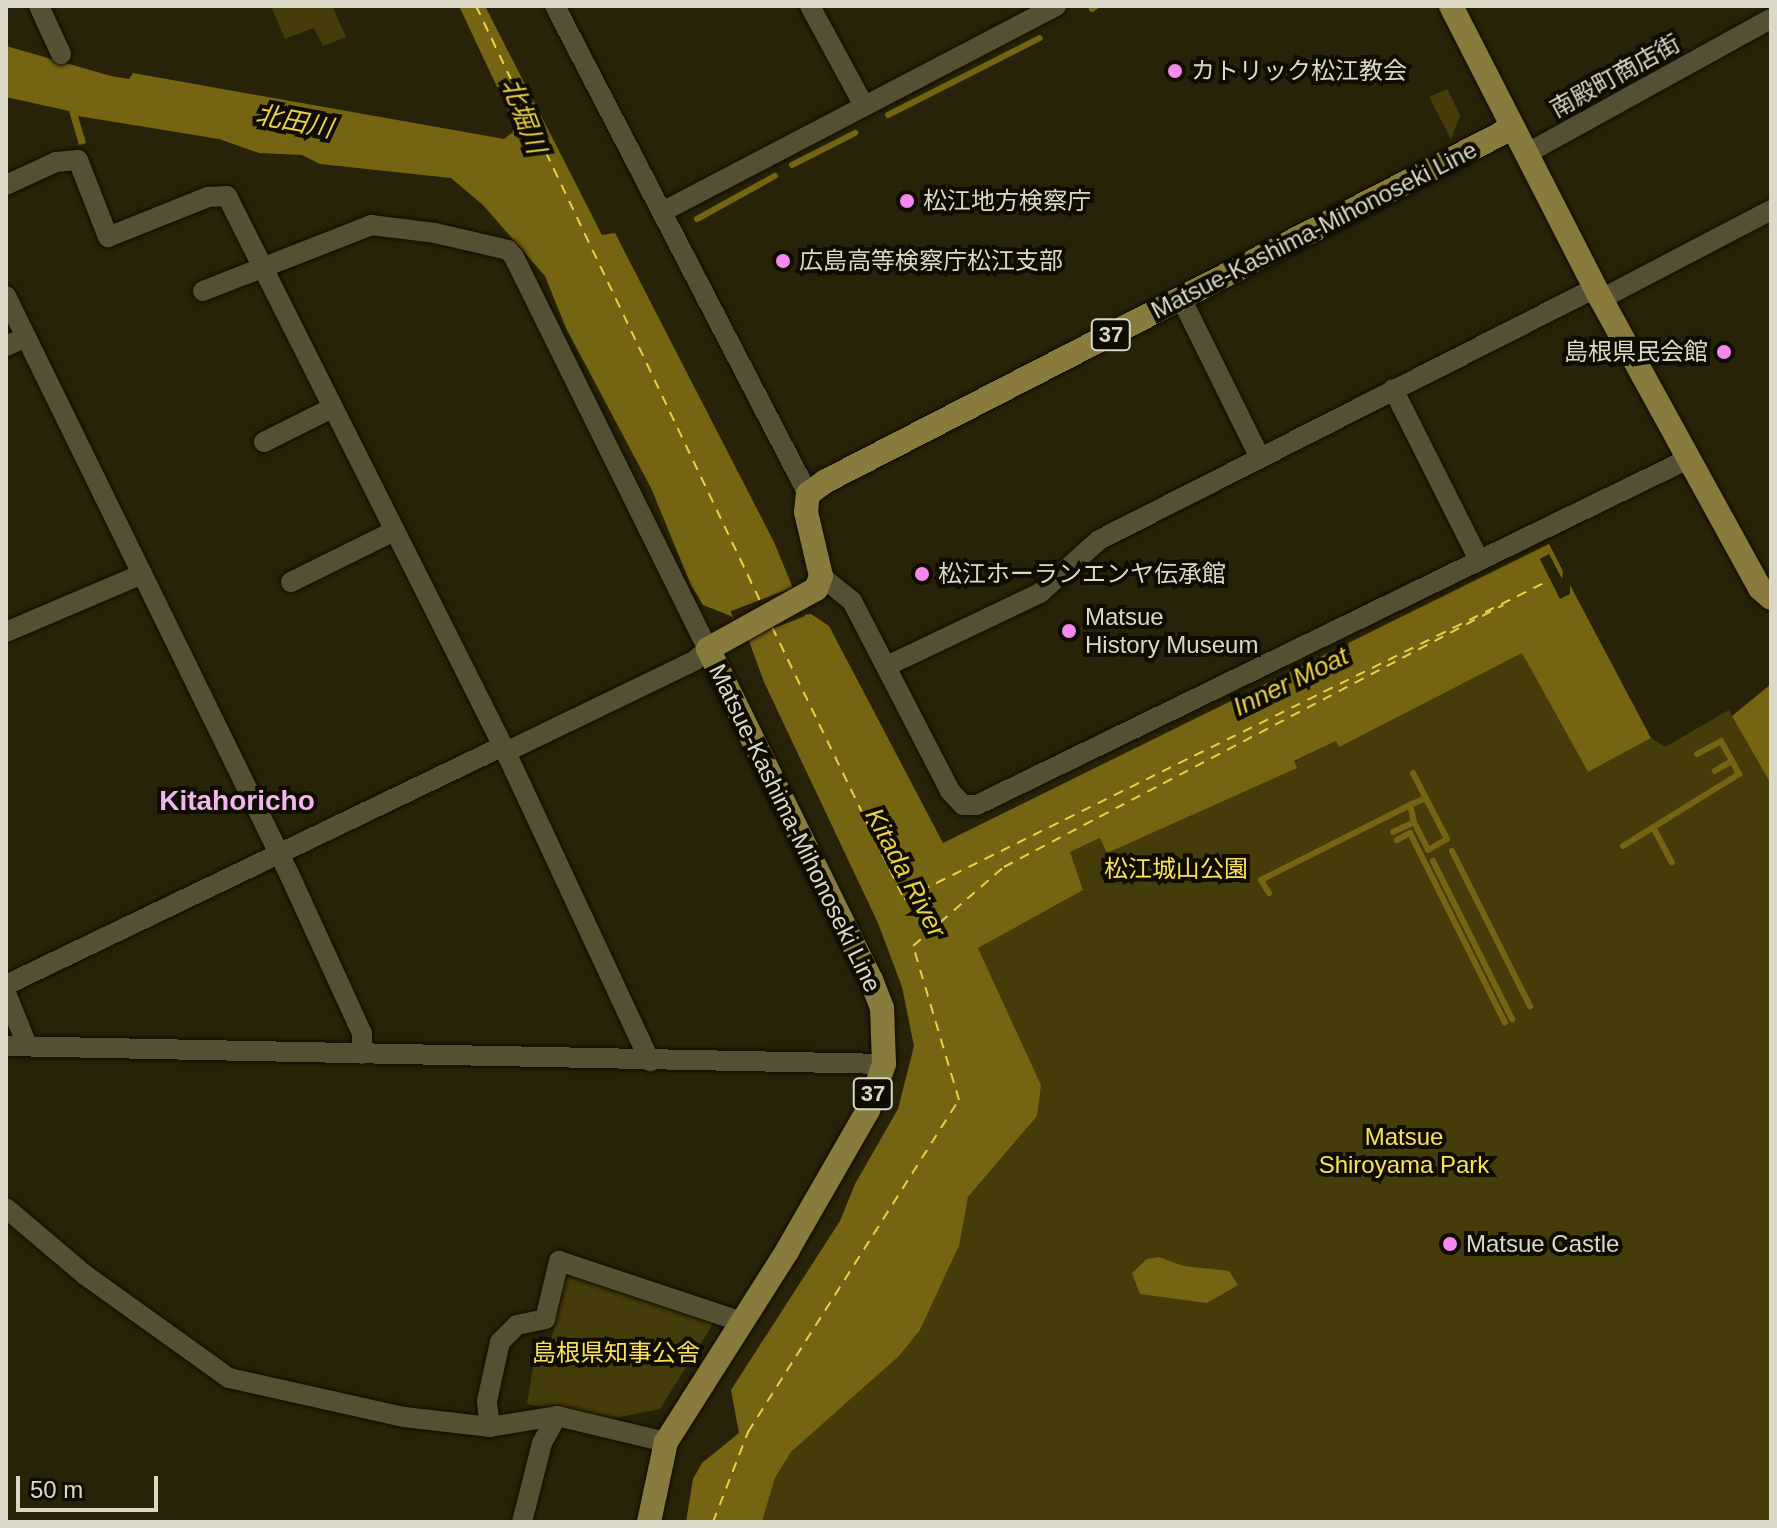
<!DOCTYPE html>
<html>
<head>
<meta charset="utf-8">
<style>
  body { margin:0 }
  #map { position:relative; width:1777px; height:1528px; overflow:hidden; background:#282308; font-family:Helvetica,"Noto Sans JP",sans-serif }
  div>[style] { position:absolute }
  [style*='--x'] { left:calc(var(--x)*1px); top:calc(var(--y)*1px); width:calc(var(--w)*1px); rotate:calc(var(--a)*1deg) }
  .green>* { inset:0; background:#453c09 }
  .water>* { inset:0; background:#756513 }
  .pier>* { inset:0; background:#282308; transform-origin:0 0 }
  .stream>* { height:6px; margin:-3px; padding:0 3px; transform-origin:3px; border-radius:3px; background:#756513 }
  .ferry>* { height:2px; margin-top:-1px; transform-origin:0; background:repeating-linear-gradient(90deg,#eacf47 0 10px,transparent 0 18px) }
  .roads { filter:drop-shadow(0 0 2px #110b00) drop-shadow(0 0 2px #110b00) }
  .minor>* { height:20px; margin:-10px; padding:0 10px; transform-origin:10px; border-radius:10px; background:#554f34 }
  .major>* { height:24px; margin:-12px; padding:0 12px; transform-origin:12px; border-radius:12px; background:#887b3d }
  .dots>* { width:22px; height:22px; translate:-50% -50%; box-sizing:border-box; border:4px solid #0e0c03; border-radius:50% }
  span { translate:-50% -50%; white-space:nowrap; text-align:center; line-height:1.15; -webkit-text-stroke:8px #0e0c03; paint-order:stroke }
  .shield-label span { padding:2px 6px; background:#0e0c03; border:2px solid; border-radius:6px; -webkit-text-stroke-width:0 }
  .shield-label { font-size:22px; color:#dbd8c8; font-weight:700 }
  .poi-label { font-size:24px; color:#dbd8c8 }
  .left { translate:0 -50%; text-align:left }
  .right { translate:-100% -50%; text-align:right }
  .street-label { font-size:24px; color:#dbd8c8 }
  .park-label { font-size:24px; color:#fce05b }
  .water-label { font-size:26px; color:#eacf47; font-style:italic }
  .quarter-label { font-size:28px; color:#f3b6ee; font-weight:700 }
  .frame { position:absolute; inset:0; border:8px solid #dbd8c8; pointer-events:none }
  .scale { position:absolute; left:16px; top:1476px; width:142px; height:36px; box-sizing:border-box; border:4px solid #dbd8c8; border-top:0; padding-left:10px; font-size:24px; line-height:28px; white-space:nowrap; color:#dbd8c8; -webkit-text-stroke:6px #0e0c03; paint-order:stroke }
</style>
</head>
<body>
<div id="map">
  <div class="green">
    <i style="clip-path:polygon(271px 6px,332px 6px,346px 37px,323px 46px,314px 28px,285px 39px)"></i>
    <i style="clip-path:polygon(1447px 89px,1460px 115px,1451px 139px,1429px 97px)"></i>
    <i style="clip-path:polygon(1522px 652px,1588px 772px,1651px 738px,1665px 747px,1729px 710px,1771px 784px,1771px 1522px,762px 1522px,775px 1478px,791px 1452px,899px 1356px,920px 1330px,956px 1253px,968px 1197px,1022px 1134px,1041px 1085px,978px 948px,1082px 890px,1070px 852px,1101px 838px,1108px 852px,1296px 768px,1294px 762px,1336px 741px,1340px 746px)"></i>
    <i style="clip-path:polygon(566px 1271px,714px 1322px,660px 1409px,605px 1420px,527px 1404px,535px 1355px,548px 1356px)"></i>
  </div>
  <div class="water">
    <i style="clip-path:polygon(459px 6px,485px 6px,602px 235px,615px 233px,774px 542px,804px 615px,811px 614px,829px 626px,943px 843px,1549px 544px,1566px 577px,1562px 579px,1549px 555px,1540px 559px,1560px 598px,1569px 594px,1570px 585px,1651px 738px,1588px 772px,1522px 653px,1339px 747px,1336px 741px,1294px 761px,1297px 768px,1107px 853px,1100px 838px,1070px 852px,1083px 890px,978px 948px,1041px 1085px,1037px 1116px,968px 1197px,959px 1246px,920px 1330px,899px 1356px,791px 1452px,775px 1478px,762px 1522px,686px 1522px,693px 1479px,702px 1463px,739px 1433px,731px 1390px,840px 1221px,855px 1184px,898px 1109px,914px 1046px,902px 987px,878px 923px,764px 682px,745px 630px,731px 616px,703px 605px,691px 585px,651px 488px,566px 328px,545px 276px,483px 205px,451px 178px,320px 164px,302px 155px,259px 153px,219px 139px,78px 116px,86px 143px,79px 145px,69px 111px,6px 97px,6px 46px,111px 76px,129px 79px,133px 73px,504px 139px,513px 132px,514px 123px)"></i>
    <i style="clip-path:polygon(1771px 684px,1771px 784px,1732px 716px)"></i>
    <i style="clip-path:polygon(1159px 1257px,1183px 1266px,1229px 1271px,1238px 1285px,1207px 1303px,1140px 1294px,1132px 1273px,1147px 1259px)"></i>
  </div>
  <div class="pier">
    <i style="clip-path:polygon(1549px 554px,1562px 579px,1564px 563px,1570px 576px,1560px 583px,1545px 561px,1562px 593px,1570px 581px,1579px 593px,1570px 585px,1570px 594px,1560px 599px,1540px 559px)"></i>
    <i style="left:794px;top:587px;width:31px;height:68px;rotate:69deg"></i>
  </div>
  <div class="stream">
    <i style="--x:1092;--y:9;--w:5;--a:-37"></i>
    <i style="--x:888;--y:115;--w:170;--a:-26.9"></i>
    <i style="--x:792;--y:165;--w:71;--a:-26.9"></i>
    <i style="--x:697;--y:219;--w:89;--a:-28.9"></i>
    <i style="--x:1697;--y:754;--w:27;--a:-28"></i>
    <i style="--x:1721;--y:741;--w:23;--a:61"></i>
    <i style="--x:1414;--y:822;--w:17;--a:-103"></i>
    <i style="--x:1410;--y:805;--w:17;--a:-24"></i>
    <i style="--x:1653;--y:827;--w:40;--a:62"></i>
    <i style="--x:1393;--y:832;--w:23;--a:-25"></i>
    <i style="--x:1414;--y:822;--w:31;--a:63"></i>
    <i style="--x:1428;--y:850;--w:22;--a:-30"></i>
    <i style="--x:1447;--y:839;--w:74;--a:-117.3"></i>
    <i style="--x:1397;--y:840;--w:15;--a:-28"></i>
    <i style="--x:1410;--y:833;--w:212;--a:63.4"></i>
    <i style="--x:1623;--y:846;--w:137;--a:-31.8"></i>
    <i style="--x:1739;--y:774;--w:15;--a:-118"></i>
    <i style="--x:1732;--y:761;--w:20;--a:150"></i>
    <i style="--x:1452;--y:851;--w:174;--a:63.3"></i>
    <i style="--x:1433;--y:861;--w:177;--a:63.4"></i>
    <i style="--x:1269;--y:893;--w:15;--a:-122"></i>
    <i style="--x:1261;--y:880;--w:167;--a:-26.7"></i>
  </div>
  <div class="ferry">
    <i style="--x:476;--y:6;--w:666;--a:64.47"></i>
    <i style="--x:772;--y:627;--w:302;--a:64.1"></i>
    <i style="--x:904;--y:899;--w:720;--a:-26.28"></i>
    <i style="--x:713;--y:1522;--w:97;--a:-68.7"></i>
    <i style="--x:748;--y:1432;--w:393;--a:-57.6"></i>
    <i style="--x:959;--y:1100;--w:161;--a:-106.6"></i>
    <i style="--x:913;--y:946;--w:121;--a:-41"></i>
    <i style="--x:1004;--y:867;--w:564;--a:-27.7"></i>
  </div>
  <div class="roads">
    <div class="minor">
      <i style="--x:39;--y:6;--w:53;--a:65.4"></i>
      <i style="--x:555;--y:6;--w:550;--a:62.6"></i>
      <i style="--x:810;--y:6;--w:114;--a:61.6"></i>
      <i style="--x:1526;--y:154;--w:280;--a:-28.9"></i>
      <i style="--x:6;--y:185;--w:55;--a:-24.7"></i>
      <i style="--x:56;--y:162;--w:22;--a:-5"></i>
      <i style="--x:78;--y:160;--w:83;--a:68.7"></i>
      <i style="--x:108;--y:237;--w:108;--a:-21.8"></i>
      <i style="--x:208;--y:197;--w:19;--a:-3"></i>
      <i style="--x:227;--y:196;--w:615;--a:63.35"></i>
      <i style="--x:503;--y:746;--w:348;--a:65"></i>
      <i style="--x:662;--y:212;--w:445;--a:-27.6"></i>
      <i style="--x:203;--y:291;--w:180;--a:-21.4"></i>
      <i style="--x:371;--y:225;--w:64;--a:7.1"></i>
      <i style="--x:435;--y:233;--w:75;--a:13.1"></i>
      <i style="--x:508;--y:250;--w:9;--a:49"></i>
      <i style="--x:514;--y:257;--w:437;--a:63.7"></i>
      <i style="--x:708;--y:649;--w:18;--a:139"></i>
      <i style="--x:694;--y:661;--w:209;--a:154.2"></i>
      <i style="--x:6;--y:296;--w:646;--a:63.91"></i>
      <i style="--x:290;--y:876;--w:173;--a:65.4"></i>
      <i style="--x:362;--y:1033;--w:21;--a:90"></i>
      <i style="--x:1181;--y:298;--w:176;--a:63.7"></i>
      <i style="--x:1601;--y:299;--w:192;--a:-27.6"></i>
      <i style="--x:6;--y:346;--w:22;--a:-24"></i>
      <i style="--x:1393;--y:389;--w:189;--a:63.3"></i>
      <i style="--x:264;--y:442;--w:76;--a:-26.6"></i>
      <i style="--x:821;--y:576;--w:40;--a:39"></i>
      <i style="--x:852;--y:601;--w:214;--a:62.7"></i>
      <i style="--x:950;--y:791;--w:19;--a:47"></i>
      <i style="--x:963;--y:805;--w:14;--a:0"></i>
      <i style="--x:977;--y:805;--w:793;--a:-25.95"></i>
      <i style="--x:291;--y:582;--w:115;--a:-26.3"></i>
      <i style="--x:6;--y:632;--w:148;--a:-23.1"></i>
      <i style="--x:887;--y:666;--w:170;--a:-25.5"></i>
      <i style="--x:1040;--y:593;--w:79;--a:-41.9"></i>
      <i style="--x:1099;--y:540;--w:556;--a:-26.93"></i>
      <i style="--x:6;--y:985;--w:551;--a:-25.68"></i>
      <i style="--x:6;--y:993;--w:56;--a:68"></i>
      <i style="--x:6;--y:1046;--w:878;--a:1.17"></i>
      <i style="--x:6;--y:1208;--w:104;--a:40.3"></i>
      <i style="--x:85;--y:1275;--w:177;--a:35.6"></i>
      <i style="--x:229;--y:1378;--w:179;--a:12.6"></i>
      <i style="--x:404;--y:1417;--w:87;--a:6.6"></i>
      <i style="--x:557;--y:1416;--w:68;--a:170.7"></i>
      <i style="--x:490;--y:1427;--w:26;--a:-97"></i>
      <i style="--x:487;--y:1401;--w:60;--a:-77.6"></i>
      <i style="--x:500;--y:1342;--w:24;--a:-45"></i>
      <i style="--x:517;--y:1325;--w:29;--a:-12"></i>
      <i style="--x:545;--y:1319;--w:60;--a:-76.4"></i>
      <i style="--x:559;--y:1261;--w:193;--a:18.4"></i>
      <i style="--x:522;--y:1522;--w:81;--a:-75.8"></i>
      <i style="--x:542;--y:1443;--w:31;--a:-61"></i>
      <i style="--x:557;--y:1416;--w:112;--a:13.4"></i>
    </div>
    <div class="major">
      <i style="--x:1451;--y:6;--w:329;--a:62.9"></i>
      <i style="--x:1601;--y:299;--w:330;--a:61.2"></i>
      <i style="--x:1760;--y:588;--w:15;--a:42"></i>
      <i style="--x:649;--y:1522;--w:82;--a:-78"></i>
      <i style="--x:666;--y:1442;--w:226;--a:-57.6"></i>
      <i style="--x:787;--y:1251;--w:163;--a:-60.1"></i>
      <i style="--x:868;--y:1110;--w:49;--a:-70.8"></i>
      <i style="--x:884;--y:1064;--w:56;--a:-92"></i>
      <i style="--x:882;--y:1008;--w:30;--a:-111"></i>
      <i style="--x:871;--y:980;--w:369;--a:-116.2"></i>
      <i style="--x:708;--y:649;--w:124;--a:-29.1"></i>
      <i style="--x:816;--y:589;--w:14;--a:-69"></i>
      <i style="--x:821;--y:576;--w:66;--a:-103.2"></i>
      <i style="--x:806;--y:512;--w:18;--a:-84"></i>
      <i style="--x:808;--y:494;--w:22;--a:-36"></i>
      <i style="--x:826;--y:481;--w:771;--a:-27.23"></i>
    </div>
  </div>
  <div class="dots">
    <i style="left:1175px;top:71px;background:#f589ef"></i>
    <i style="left:907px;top:201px;background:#f589ef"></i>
    <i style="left:783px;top:261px;background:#f589ef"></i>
    <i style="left:1724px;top:352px;background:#f589ef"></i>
    <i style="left:922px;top:574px;background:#f589ef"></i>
    <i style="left:1069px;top:631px;background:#f589ef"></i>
    <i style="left:1450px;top:1244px;background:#f589ef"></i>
  </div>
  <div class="shield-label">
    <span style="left:1111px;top:335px">37</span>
    <span style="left:873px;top:1094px">37</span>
  </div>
  <div class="poi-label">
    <span class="left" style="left:1191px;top:71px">カトリック松江教会</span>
    <span class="left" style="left:923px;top:201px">松江地方検察庁</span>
    <span class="left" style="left:799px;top:261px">広島高等検察庁松江支部</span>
    <span class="right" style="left:1708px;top:352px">島根県民会館</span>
    <span class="left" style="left:938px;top:574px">松江ホーランエンヤ伝承館</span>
    <span class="left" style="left:1085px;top:631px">Matsue<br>History Museum</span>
    <span class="left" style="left:1466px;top:1244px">Matsue Castle</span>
  </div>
  <div class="street-label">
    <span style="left:1615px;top:76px;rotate:-29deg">南殿町商店街</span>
    <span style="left:1314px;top:230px;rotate:-27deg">Matsue-Kashima-Mihonoseki Line</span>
    <span style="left:795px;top:828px;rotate:64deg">Matsue-Kashima-Mihonoseki Line</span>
  </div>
  <div class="park-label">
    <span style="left:1176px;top:869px">松江城山公園</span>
    <span style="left:1404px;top:1151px">Matsue<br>Shiroyama Park</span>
    <span style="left:616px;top:1353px">島根県知事公舎</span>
  </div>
  <div class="water-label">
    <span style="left:523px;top:116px;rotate:69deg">北堀川</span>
    <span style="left:294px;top:122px;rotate:11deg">北田川</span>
    <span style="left:1291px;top:682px;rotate:-26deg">Inner Moat</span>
    <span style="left:905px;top:873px;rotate:62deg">Kitada River</span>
  </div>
  <div class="quarter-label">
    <span style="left:237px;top:801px">Kitahoricho</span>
  </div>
  <div class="frame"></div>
  <div class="scale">50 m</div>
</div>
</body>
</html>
